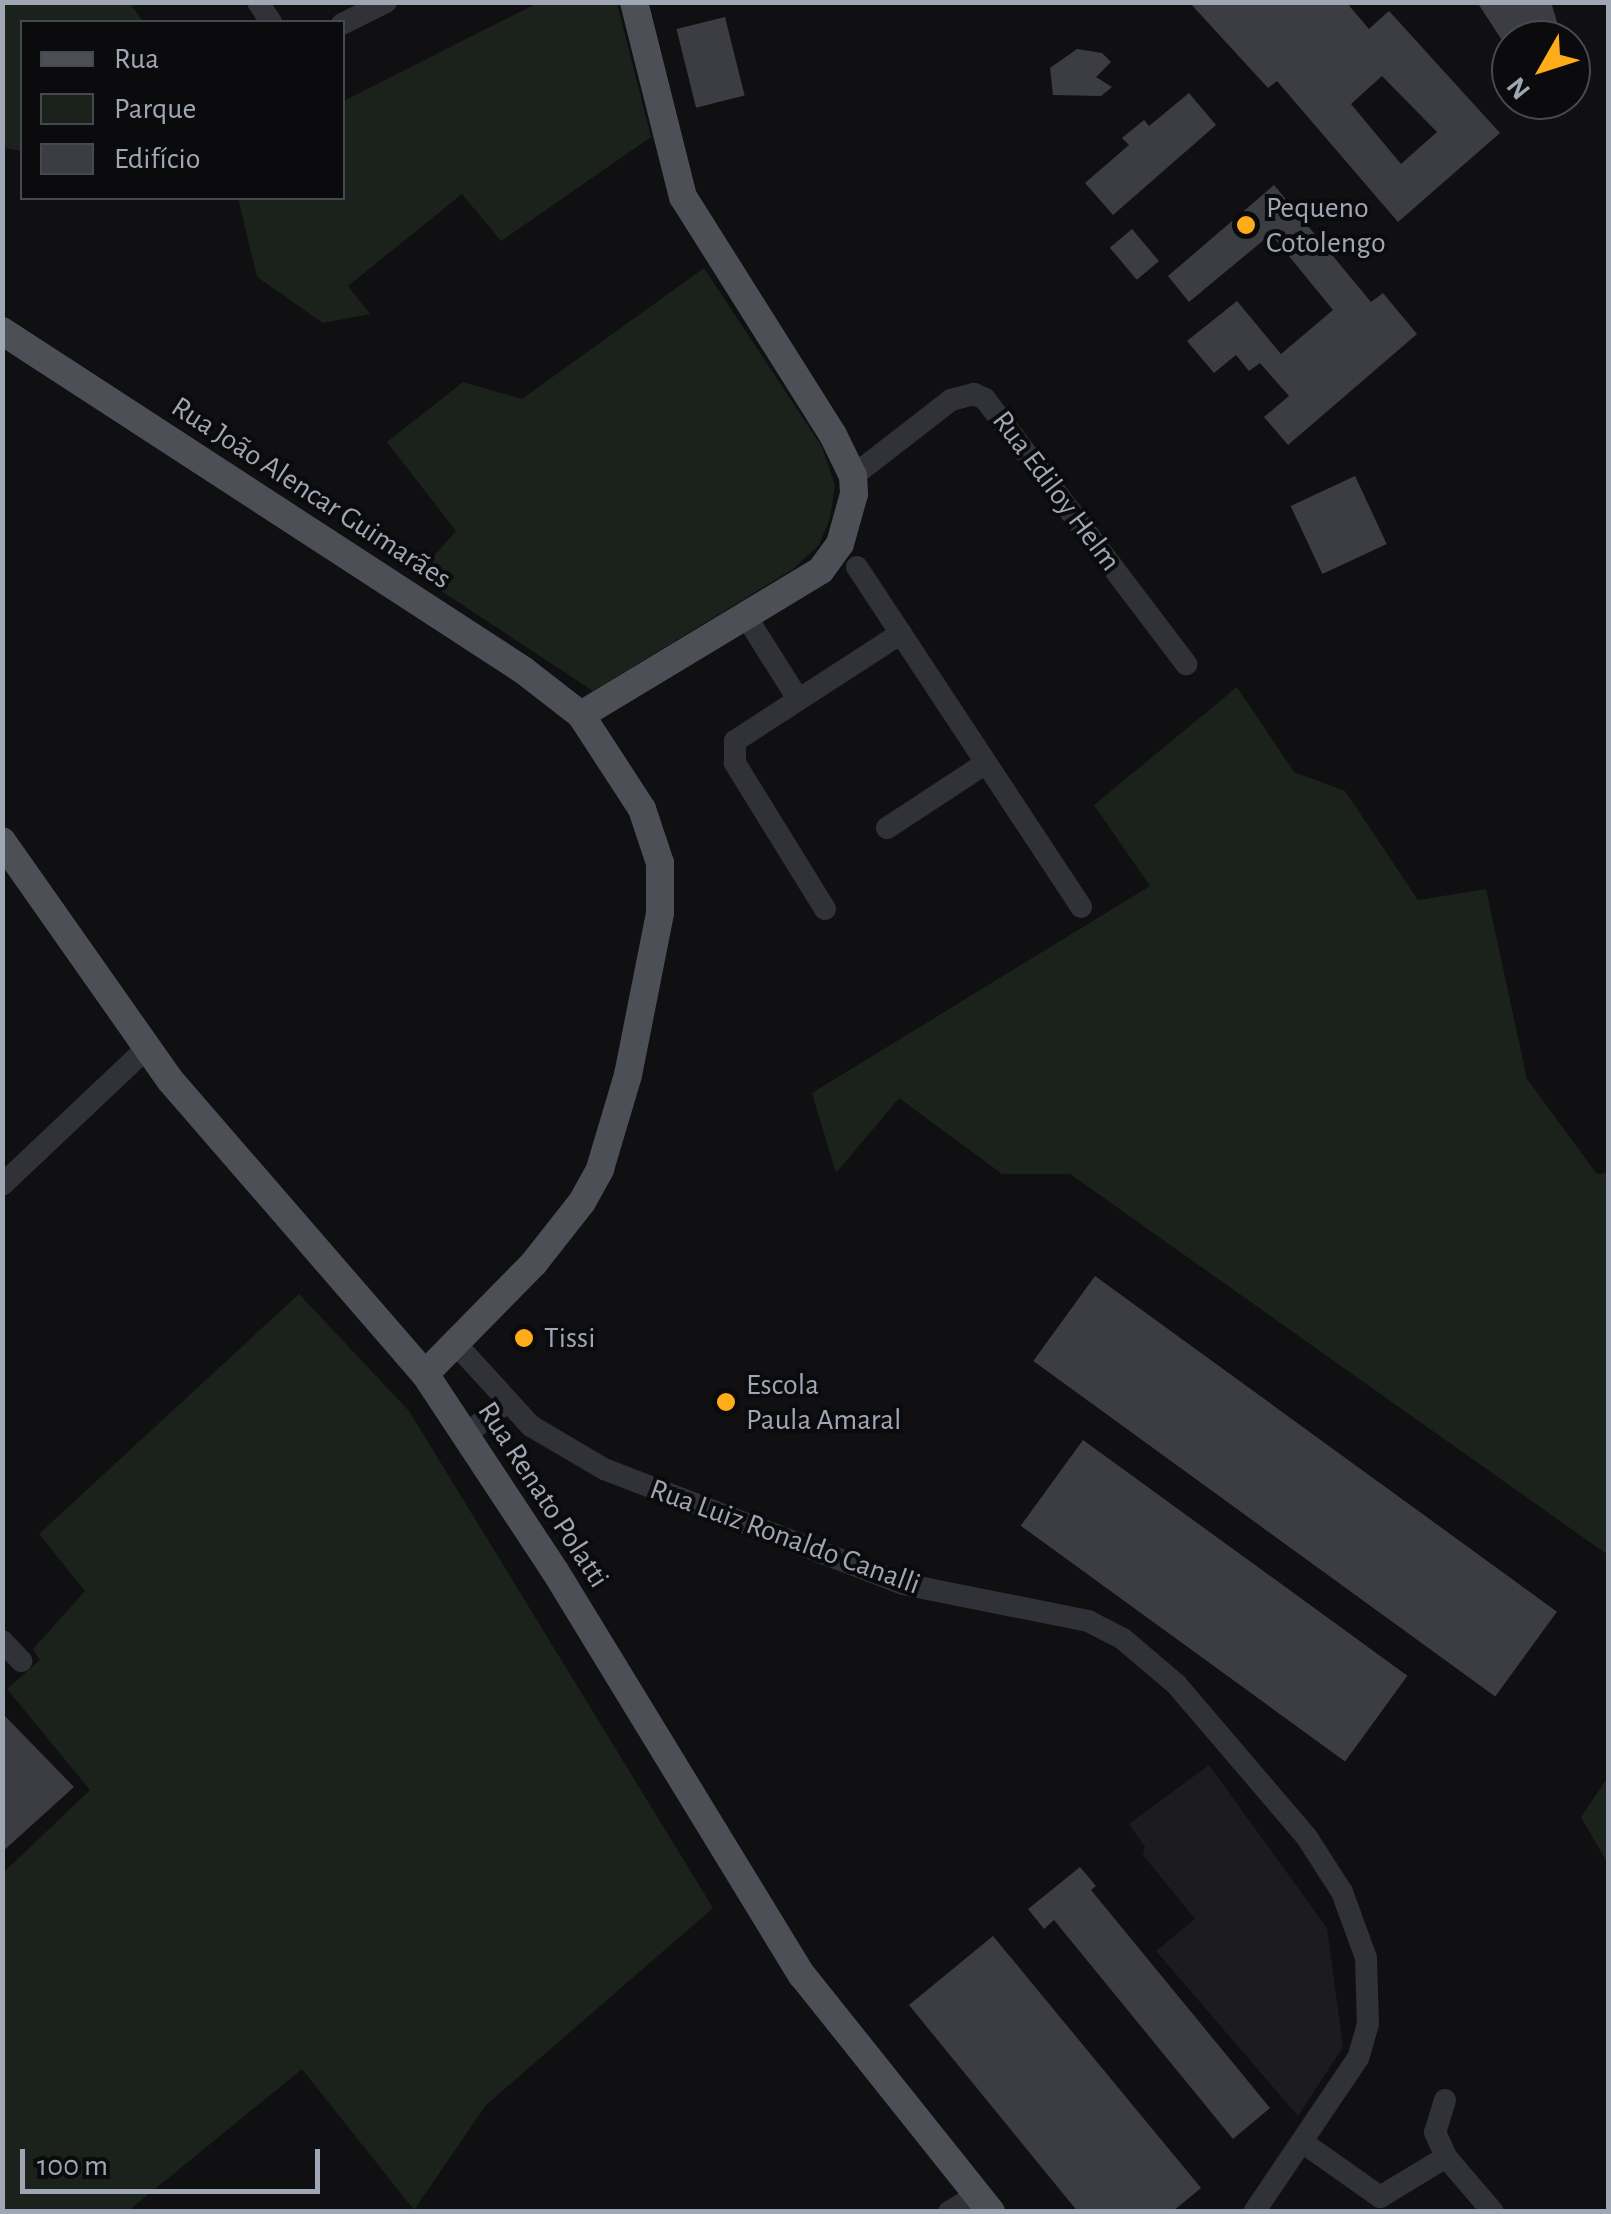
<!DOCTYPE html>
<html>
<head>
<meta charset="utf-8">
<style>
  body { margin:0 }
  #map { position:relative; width:1611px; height:2214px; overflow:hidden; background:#101012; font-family:"Alegreya Sans",sans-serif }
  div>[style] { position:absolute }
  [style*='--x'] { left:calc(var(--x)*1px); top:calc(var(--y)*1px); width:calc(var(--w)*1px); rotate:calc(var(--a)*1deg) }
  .built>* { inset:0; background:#1c1c1f }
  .green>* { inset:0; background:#1a221b }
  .building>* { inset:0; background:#3c3d42; transform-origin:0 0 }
  .minor>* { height:22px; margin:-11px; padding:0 11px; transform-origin:11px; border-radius:11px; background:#313237 }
  .major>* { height:28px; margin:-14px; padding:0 14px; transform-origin:14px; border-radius:14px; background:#4d4f57 }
  .dots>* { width:28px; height:28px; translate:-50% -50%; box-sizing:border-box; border:5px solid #0b0b0d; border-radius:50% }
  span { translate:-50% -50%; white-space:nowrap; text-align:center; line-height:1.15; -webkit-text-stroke:8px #0b0b0d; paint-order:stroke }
  .poi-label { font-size:30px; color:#a0a7b4 }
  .left { translate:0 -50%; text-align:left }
  .street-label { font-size:30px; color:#a0a7b4 }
  .frame { position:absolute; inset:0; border:5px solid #a0a7b4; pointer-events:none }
  .legend { position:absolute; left:20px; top:20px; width:325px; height:180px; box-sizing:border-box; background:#0b0b0d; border:2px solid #474950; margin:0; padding:12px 18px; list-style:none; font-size:30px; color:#a0a7b4 }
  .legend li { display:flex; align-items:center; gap:20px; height:50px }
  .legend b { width:50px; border:2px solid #474950 }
  .north { position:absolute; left:1491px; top:20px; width:100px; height:100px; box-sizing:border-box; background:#0b0b0d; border:2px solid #474950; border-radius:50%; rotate:231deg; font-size:28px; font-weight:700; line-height:40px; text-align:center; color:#a0a7b4 }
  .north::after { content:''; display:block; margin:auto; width:35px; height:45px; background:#ffac1b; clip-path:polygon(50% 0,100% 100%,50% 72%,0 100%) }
  .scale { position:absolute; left:20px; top:2149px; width:300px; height:45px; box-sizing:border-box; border:5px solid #a0a7b4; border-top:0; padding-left:12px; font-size:30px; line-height:35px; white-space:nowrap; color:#a0a7b4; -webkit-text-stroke:8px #0b0b0d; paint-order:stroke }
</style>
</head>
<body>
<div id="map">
  <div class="built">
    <i style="clip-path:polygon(1209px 1765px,1327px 1928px,1343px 2047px,1298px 2116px,1156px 1951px,1195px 1919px,1143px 1855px,1145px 1847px,1129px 1824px)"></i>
  </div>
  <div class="green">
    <i style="clip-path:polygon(3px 2px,130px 3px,143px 22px,22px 22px,22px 151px,3px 148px)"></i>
    <i style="clip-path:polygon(540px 2px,617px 3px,651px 137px,501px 241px,462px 194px,348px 286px,370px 314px,323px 323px,257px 277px,238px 198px,342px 198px,343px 101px)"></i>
    <i style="clip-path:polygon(704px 268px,822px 447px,835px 485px,830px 519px,819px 545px,793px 569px,593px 691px,417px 575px,456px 531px,387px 442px,463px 382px,522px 399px)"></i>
    <i style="clip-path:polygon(1237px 687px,1294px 772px,1345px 791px,1418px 900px,1486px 889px,1527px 1079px,1597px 1174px,1608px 1173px,1608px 1555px,1070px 1174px,1002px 1174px,899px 1098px,836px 1173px,812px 1093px,1150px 886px,1094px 805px)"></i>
    <i style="clip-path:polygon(299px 1294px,409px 1411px,713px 1908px,486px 2105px,414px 2210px,302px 2069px,128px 2211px,3px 2211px,3px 1873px,90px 1790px,7px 1689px,40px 1660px,33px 1649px,85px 1591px,39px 1534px)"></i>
    <i style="clip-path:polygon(1608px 1777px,1608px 1864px,1581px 1817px)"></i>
  </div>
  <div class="building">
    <i style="clip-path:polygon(evenodd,1189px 2px,1346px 2px,1369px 29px,1389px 11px,1500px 133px,1398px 222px,1277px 81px,1268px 88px,1189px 2px,1382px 76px,1437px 132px,1401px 164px,1351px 104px,1382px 76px)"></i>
    <i style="clip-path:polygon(1477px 2px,1551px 2px,1557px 22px,1534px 40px,1511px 40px,1511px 54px)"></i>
    <i style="left:725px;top:17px;width:81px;height:50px;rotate:76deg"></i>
    <i style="clip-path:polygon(1077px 49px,1102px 53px,1111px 62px,1096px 77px,1112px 87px,1101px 96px,1053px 95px,1050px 68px)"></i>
    <i style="clip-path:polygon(1189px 93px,1216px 125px,1113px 215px,1085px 183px,1129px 145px,1122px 138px,1144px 120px,1149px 126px)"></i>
    <i style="clip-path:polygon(1274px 185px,1371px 302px,1383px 293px,1417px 334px,1288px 445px,1264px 417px,1289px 396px,1260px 363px,1249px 371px,1236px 355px,1214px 373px,1187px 341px,1237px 301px,1281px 354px,1333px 310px,1271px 234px,1189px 302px,1168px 276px)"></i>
    <i style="left:1132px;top:229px;width:42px;height:29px;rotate:50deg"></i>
    <i style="left:1355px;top:476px;width:75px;height:71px;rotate:65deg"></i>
    <i style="left:1095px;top:1276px;width:571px;height:105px;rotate:36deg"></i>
    <i style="left:1083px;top:1440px;width:401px;height:106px;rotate:36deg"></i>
    <i style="clip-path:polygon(2px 1713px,74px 1787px,2px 1852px)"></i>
    <i style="clip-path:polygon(1080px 1867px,1096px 1886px,1091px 1890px,1270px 2108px,1233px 2139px,1054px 1920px,1044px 1929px,1028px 1909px)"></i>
    <i style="clip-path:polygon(993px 1936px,1201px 2188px,1172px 2212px,1078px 2212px,909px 2005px)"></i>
  </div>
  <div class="minor">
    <i style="--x:258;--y:2;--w:24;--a:57"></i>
    <i style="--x:342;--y:24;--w:49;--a:-26.6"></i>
    <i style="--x:853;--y:476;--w:124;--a:-37.8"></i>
    <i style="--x:951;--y:400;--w:24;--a:-15"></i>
    <i style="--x:974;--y:394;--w:12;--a:24"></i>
    <i style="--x:985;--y:399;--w:333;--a:52.8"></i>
    <i style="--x:857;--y:567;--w:407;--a:56.6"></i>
    <i style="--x:747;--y:618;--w:96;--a:57.8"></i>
    <i style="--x:887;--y:828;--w:118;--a:-33.3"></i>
    <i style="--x:825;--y:909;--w:172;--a:-121.7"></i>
    <i style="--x:735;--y:763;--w:22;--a:-90"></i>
    <i style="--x:735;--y:741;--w:198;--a:-33"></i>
    <i style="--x:2;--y:1185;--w:199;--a:-43.4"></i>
    <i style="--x:456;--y:1344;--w:111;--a:47.6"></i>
    <i style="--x:531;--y:1426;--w:85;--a:30.5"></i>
    <i style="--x:604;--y:1469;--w:320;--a:21"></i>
    <i style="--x:903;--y:1584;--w:189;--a:11.3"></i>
    <i style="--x:1088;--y:1621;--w:39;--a:27"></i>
    <i style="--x:1123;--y:1639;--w:70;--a:40.3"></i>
    <i style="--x:1176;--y:1684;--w:200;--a:49.5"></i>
    <i style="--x:1306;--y:1836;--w:67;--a:57.3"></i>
    <i style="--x:1342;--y:1892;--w:70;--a:70"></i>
    <i style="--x:1366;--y:1958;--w:66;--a:88.3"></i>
    <i style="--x:1368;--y:2024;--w:35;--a:106"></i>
    <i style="--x:1358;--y:2058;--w:186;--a:124"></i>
    <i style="--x:467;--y:1434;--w:48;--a:-39"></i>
    <i style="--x:2;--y:1641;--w:28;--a:46"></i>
    <i style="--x:1445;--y:2100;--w:34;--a:107"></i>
    <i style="--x:1435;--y:2132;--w:27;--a:66"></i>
    <i style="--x:1305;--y:2144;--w:92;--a:35.2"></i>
    <i style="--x:1380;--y:2197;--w:77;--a:-31.2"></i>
    <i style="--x:1446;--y:2157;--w:72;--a:49.5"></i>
    <i style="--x:949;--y:2212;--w:33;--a:-31"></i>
  </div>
  <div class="major">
    <i style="--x:2;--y:331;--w:622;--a:33.05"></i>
    <i style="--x:523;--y:670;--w:73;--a:37.8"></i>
    <i style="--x:2;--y:841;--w:292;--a:54.9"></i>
    <i style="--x:170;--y:1080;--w:389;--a:49.1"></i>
    <i style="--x:425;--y:1374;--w:236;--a:56.6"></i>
    <i style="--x:555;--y:1571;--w:474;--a:58.6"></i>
    <i style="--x:802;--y:1975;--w:303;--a:51.4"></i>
    <i style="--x:425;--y:1374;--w:156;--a:-45.5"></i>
    <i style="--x:534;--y:1263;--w:78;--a:-51.8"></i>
    <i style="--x:582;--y:1202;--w:38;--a:-61"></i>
    <i style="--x:600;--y:1169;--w:98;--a:-73.4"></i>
    <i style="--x:628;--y:1075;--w:165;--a:-78.8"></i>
    <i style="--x:660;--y:913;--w:50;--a:-90"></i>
    <i style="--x:660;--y:863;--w:57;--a:-108.4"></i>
    <i style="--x:642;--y:809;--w:112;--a:-123"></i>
    <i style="--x:581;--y:715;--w:280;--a:-31.1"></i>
    <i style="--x:821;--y:570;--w:32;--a:-54"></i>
    <i style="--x:840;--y:544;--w:52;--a:-74.4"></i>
    <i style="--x:854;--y:494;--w:18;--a:-93"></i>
    <i style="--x:853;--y:476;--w:46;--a:-116"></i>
    <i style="--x:833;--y:435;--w:281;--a:-122.2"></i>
    <i style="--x:683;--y:197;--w:201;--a:-104.1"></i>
  </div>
  <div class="dots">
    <i style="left:1246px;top:225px;background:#ffac1b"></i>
    <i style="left:524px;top:1338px;background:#ffac1b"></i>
    <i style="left:726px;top:1402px;background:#ffac1b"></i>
  </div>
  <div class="poi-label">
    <span class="left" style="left:1266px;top:225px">Pequeno<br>Cotolengo</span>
    <span class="left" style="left:544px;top:1338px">Tissi</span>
    <span class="left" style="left:746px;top:1402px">Escola<br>Paula Amaral</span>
  </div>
  <div class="street-label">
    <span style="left:1056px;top:491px;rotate:53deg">Rua Ediloy Helm</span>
    <span style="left:311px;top:493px;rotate:33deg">Rua João Alencar Guimarães</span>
    <span style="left:543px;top:1495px;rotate:57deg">Rua Renato Polatti</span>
    <span style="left:785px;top:1537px;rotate:20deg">Rua Luiz Ronaldo Canalli</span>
  </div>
  <div class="frame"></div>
  <ul class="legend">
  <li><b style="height:12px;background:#4d4f57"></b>Rua</li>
  <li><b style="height:28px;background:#1a221b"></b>Parque</li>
  <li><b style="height:28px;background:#3c3d42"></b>Edifício</li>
  </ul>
  <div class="north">N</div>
  <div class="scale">100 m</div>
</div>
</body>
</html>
